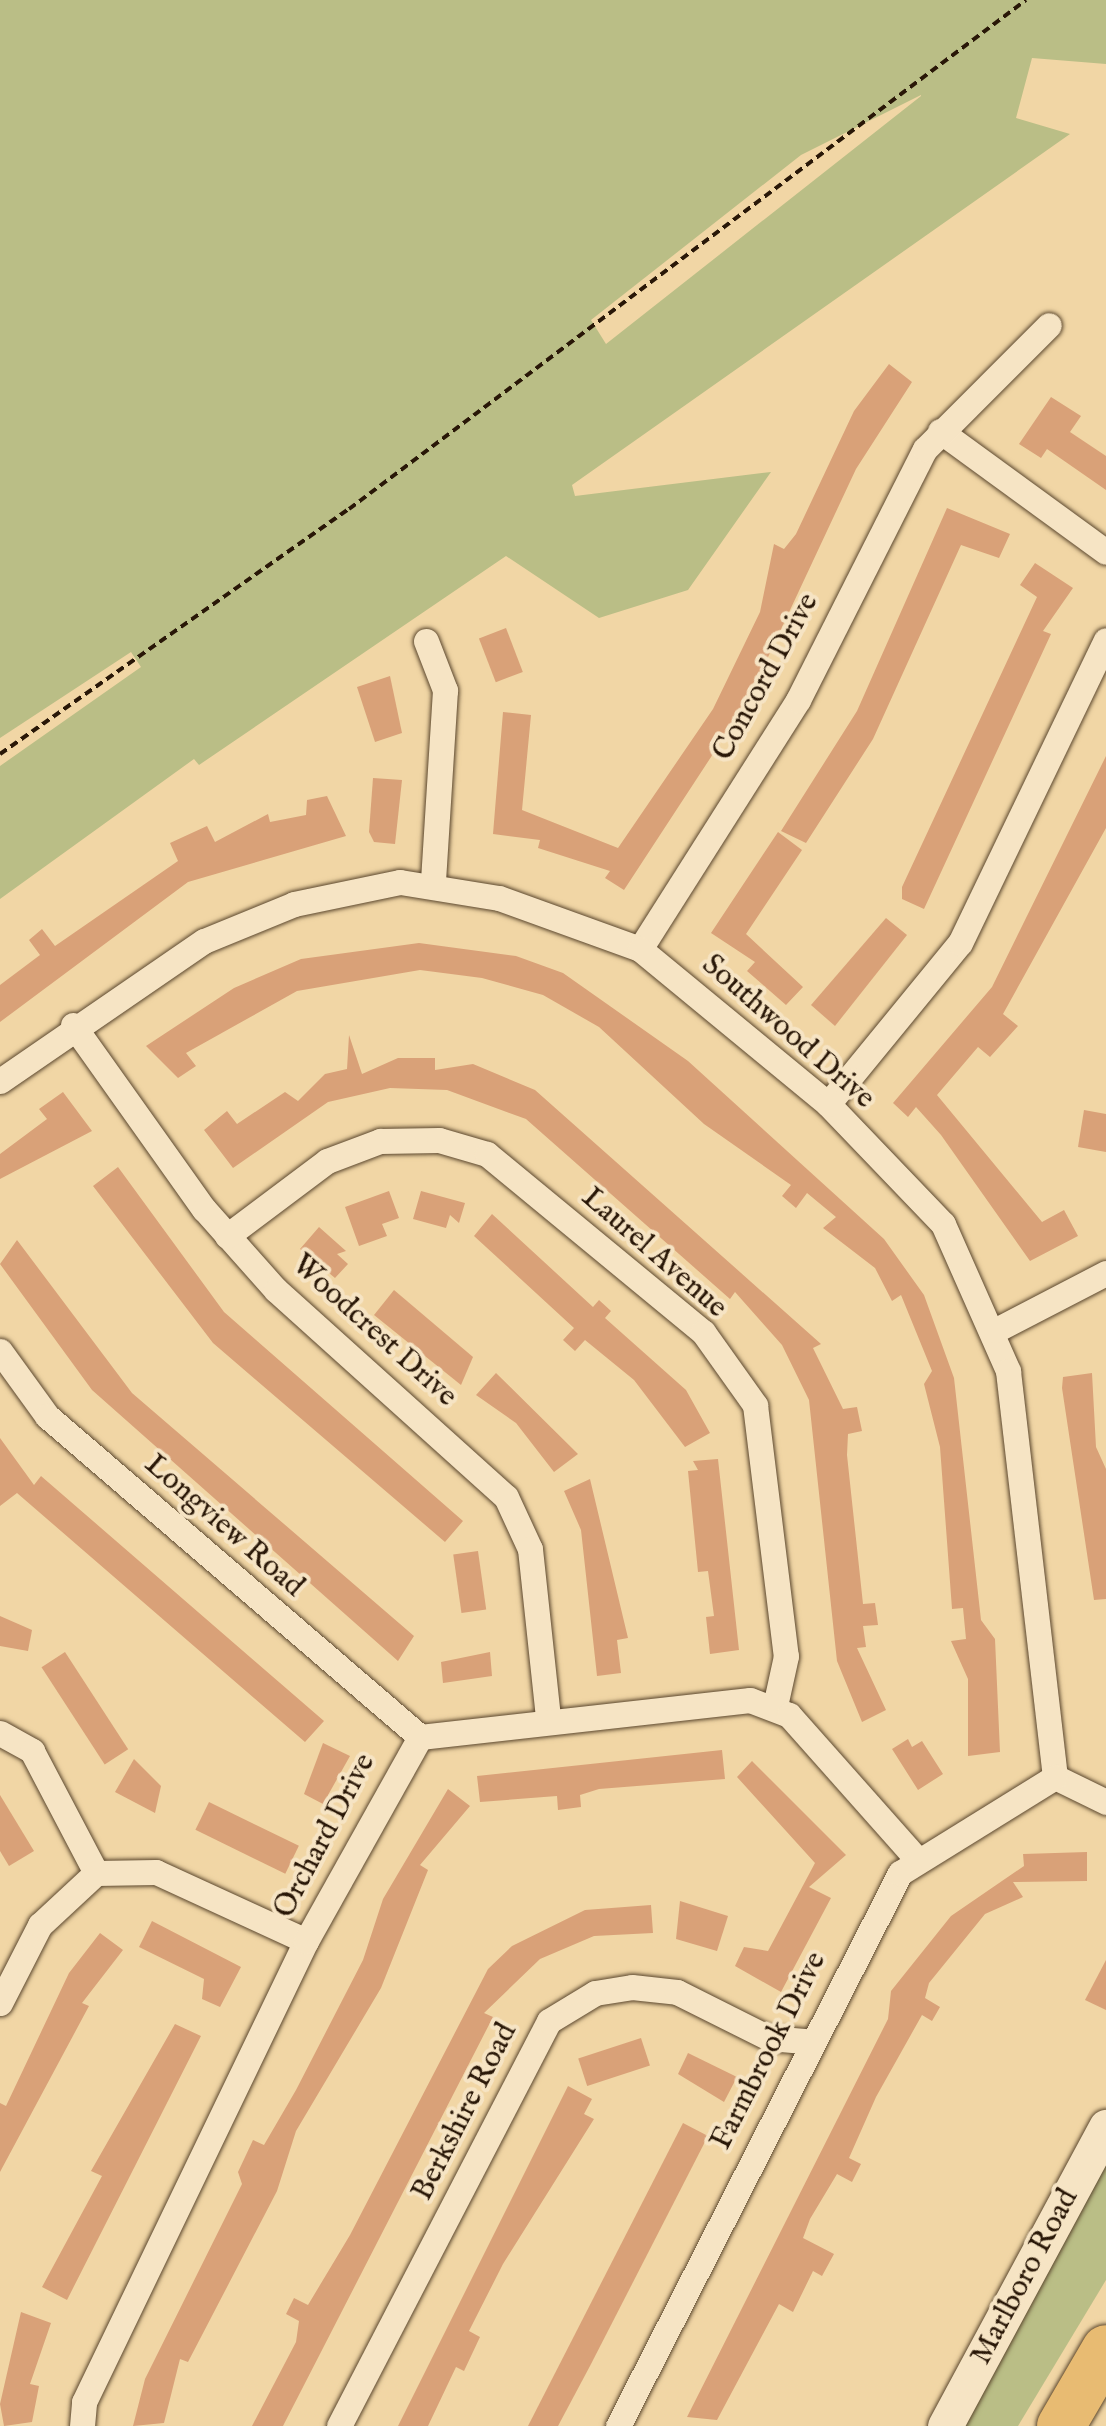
<!DOCTYPE html>
<html>
<head>
<meta charset="utf-8">
<style>
  body { margin:0 }
  #map { position:relative; width:1106px; height:2426px; overflow:hidden; background:#f1d6a5; font-family:"IM FELL English",serif }
  div>[style] { position:absolute }
  [style*='--x'] { left:calc(var(--x)*1px); top:calc(var(--y)*1px); width:calc(var(--w)*1px); rotate:calc(var(--a)*1deg) }
  .green>* { inset:0; background:#babe86 }
  .building>* { inset:0; background:#d9a178; transform-origin:0 0 }
  .path>* { height:4px; margin-top:-2px; transform-origin:0; background:repeating-linear-gradient(90deg,#291707 0 8px,transparent 0 13px) }
  .roads { filter:drop-shadow(0 0 2px #5b472e) drop-shadow(0 0 2px #5b472e) }
  .street>* { height:25px; margin:-12.5px; padding:0 12.5px; transform-origin:12.5px; border-radius:12.5px; background:#f6e4c4 }
  .secondary>* { height:35px; margin:-17.5px; padding:0 17.5px; transform-origin:17.5px; border-radius:17.5px; background:#f6e4c4 }
  .highway>* { height:48px; margin:-24px; padding:0 24px; transform-origin:24px; border-radius:24px; background:#e8bb72 }
  span { translate:-50% -50%; white-space:nowrap; text-align:center; line-height:1.15; -webkit-text-stroke:8px #f6e4c4; paint-order:stroke }
  .street-label { font-size:30px; color:#291707 }
</style>
</head>
<body>
<div id="map">
  <div class="green">
    <i style="clip-path:polygon(evenodd,0 0,1106px 0,1106px 64px,1032px 58px,1016px 118px,1070px 134px,572px 485px,575px 496px,771px 472px,688px 590px,599px 618px,506px 556px,199px 765px,194px 759px,0 899px,0 766px,141px 667px,131px 652px,0 738px,0 0,921px 95px,921px 96px,606px 344px,591px 320px,801px 155px,921px 95px)"></i>
    <i style="clip-path:polygon(1106px 2153px,1106px 2280px,1018px 2426px,961px 2426px)"></i>
  </div>
  <div class="building">
    <i style="clip-path:polygon(889px 364px,912px 382px,856px 469px,747px 702px,624px 890px,605px 878px,610px 871px,538px 848px,540px 840px,493px 834px,503px 712px,531px 715px,522px 810px,618px 848px,713px 709px,760px 612px,774px 544px,784px 549px,796px 534px,854px 411px)"></i>
    <i style="clip-path:polygon(1051px 397px,1081px 416px,1070px 432px,1106px 456px,1106px 490px,1047px 449px,1041px 458px,1019px 444px)"></i>
    <i style="clip-path:polygon(947px 508px,1010px 534px,999px 558px,961px 545px,873px 739px,806px 843px,781px 831px,857px 711px)"></i>
    <i style="clip-path:polygon(1035px 563px,1073px 588px,1043px 631px,1051px 634px,924px 909px,902px 899px,902px 887px,1037px 597px,1020px 585px)"></i>
    <i style="left:506px;top:628px;width:47px;height:29px;rotate:69deg"></i>
    <i style="clip-path:polygon(390px 676px,402px 733px,375px 742px,357px 687px)"></i>
    <i style="clip-path:polygon(1106px 756px,1106px 828px,1003px 1014px,1018px 1026px,990px 1057px,978px 1047px,937px 1095px,1042px 1222px,1064px 1210px,1078px 1236px,1030px 1261px,941px 1135px,916px 1107px,908px 1117px,893px 1103px,992px 987px)"></i>
    <i style="clip-path:polygon(373px 778px,402px 780px,395px 844px,374px 842px,369px 832px)"></i>
    <i style="clip-path:polygon(327px 796px,346px 836px,188px 882px,0 1022px,0 985px,40px 955px,29px 940px,42px 929px,55px 946px,178px 861px,170px 843px,207px 826px,215px 842px,268px 814px,270px 822px,306px 815px,307px 800px)"></i>
    <i style="clip-path:polygon(778px 832px,802px 850px,746px 934px,803px 987px,786px 1005px,747px 971px,755px 962px,711px 933px)"></i>
    <i style="clip-path:polygon(886px 918px,907px 935px,835px 1026px,811px 1005px)"></i>
    <i style="clip-path:polygon(419px 943px,516px 956px,563px 973px,688px 1061px,884px 1239px,924px 1295px,954px 1378px,981px 1620px,995px 1639px,1000px 1752px,968px 1756px,968px 1679px,951px 1641px,966px 1639px,963px 1608px,952px 1609px,940px 1447px,924px 1384px,932px 1371px,901px 1295px,892px 1301px,875px 1268px,823px 1228px,836px 1217px,807px 1193px,796px 1208px,782px 1196px,791px 1185px,704px 1124px,599px 1027px,543px 995px,482px 978px,420px 970px,297px 991px,186px 1053px,196px 1066px,178px 1078px,146px 1046px,234px 988px,301px 959px)"></i>
    <i style="clip-path:polygon(349px 1035px,362px 1074px,398px 1058px,435px 1058px,435px 1070px,473px 1064px,535px 1090px,821px 1344px,813px 1348px,843px 1409px,857px 1407px,862px 1431px,848px 1434px,847px 1455px,863px 1604px,875px 1603px,878px 1625px,863px 1626px,866px 1647px,857px 1648px,886px 1710px,862px 1722px,837px 1661px,809px 1400px,782px 1345px,735px 1292px,730px 1299px,526px 1119px,447px 1090px,390px 1088px,328px 1102px,233px 1168px,204px 1130px,227px 1111px,237px 1124px,285px 1092px,298px 1101px,325px 1074px,347px 1069px)"></i>
    <i style="clip-path:polygon(63px 1092px,92px 1131px,0 1179px,0 1154px,47px 1119px,39px 1109px)"></i>
    <i style="clip-path:polygon(1084px 1110px,1106px 1114px,1106px 1152px,1078px 1147px)"></i>
    <i style="clip-path:polygon(118px 1167px,224px 1312px,463px 1521px,445px 1542px,213px 1343px,93px 1186px)"></i>
    <i style="clip-path:polygon(389px 1191px,399px 1218px,382px 1224px,387px 1236px,359px 1246px,345px 1207px)"></i>
    <i style="clip-path:polygon(421px 1191px,465px 1203px,459px 1223px,450px 1215px,446px 1228px,413px 1219px)"></i>
    <i style="clip-path:polygon(492px 1214px,593px 1307px,599px 1300px,611px 1311px,605px 1318px,686px 1390px,710px 1433px,685px 1447px,634px 1380px,585px 1340px,575px 1351px,563px 1340px,574px 1328px,474px 1236px)"></i>
    <i style="clip-path:polygon(319px 1227px,346px 1251px,337px 1254px,348px 1264px,335px 1278px,300px 1249px)"></i>
    <i style="clip-path:polygon(17px 1240px,132px 1393px,414px 1636px,398px 1661px,92px 1390px,0 1264px)"></i>
    <i style="clip-path:polygon(394px 1290px,473px 1357px,461px 1385px,374px 1315px)"></i>
    <i style="clip-path:polygon(496px 1373px,578px 1454px,554px 1472px,516px 1423px,476px 1395px)"></i>
    <i style="clip-path:polygon(1092px 1373px,1096px 1447px,1106px 1469px,1106px 1599px,1094px 1600px,1062px 1388px,1063px 1377px)"></i>
    <i style="clip-path:polygon(0 1438px,34px 1485px,41px 1476px,324px 1721px,305px 1742px,17px 1493px,0 1506px)"></i>
    <i style="clip-path:polygon(718px 1459px,739px 1650px,710px 1654px,706px 1617px,714px 1616px,708px 1571px,698px 1572px,688px 1471px,698px 1470px,693px 1461px)"></i>
    <i style="clip-path:polygon(590px 1479px,628px 1638px,617px 1640px,621px 1673px,597px 1676px,581px 1530px,564px 1491px)"></i>
    <i style="left:478px;top:1551px;width:59px;height:25px;rotate:82deg"></i>
    <i style="clip-path:polygon(0 1616px,32px 1630px,28px 1651px,0 1646px)"></i>
    <i style="left:65px;top:1652px;width:116px;height:28px;rotate:57deg"></i>
    <i style="clip-path:polygon(490px 1652px,492px 1676px,443px 1683px,441px 1662px)"></i>
    <i style="clip-path:polygon(908px 1739px,912px 1747px,922px 1741px,943px 1774px,918px 1790px,892px 1749px)"></i>
    <i style="clip-path:polygon(323px 1743px,350px 1756px,323px 1804px,304px 1794px)"></i>
    <i style="clip-path:polygon(722px 1750px,725px 1779px,599px 1789px,580px 1795px,581px 1807px,558px 1810px,557px 1796px,480px 1802px,477px 1776px)"></i>
    <i style="clip-path:polygon(134px 1759px,161px 1786px,155px 1813px,115px 1792px)"></i>
    <i style="clip-path:polygon(752px 1761px,846px 1855px,809px 1887px,831px 1898px,781px 1992px,735px 1966px,744px 1947px,768px 1951px,815px 1863px,737px 1777px)"></i>
    <i style="clip-path:polygon(448px 1789px,470px 1806px,420px 1865px,428px 1870px,381px 1988px,296px 2131px,277px 2191px,188px 2362px,180px 2359px,164px 2423px,133px 2426px,145px 2379px,242px 2184px,238px 2172px,253px 2140px,264px 2145px,296px 2090px,363px 1960px,383px 1899px)"></i>
    <i style="clip-path:polygon(0 1795px,34px 1851px,9px 1866px,0 1851px)"></i>
    <i style="left:209px;top:1802px;width:100px;height:31px;rotate:26deg"></i>
    <i style="clip-path:polygon(1087px 1852px,1087px 1881px,1013px 1882px,1023px 1897px,985px 1914px,929px 1983px,925px 1998px,940px 2007px,932px 2021px,922px 2015px,876px 2097px,849px 2158px,861px 2164px,852px 2182px,837px 2174px,810px 2219px,803px 2238px,834px 2254px,822px 2276px,813px 2271px,793px 2312px,779px 2304px,717px 2420px,687px 2417px,888px 2019px,891px 1991px,951px 1916px,1024px 1866px,1023px 1854px)"></i>
    <i style="clip-path:polygon(680px 1901px,728px 1916px,717px 1951px,676px 1939px)"></i>
    <i style="clip-path:polygon(651px 1905px,653px 1933px,594px 1936px,540px 1959px,484px 2013px,493px 2017px,283px 2426px,252px 2426px,296px 2342px,299px 2321px,286px 2314px,294px 2298px,308px 2305px,350px 2235px,488px 1969px,512px 1946px,585px 1910px)"></i>
    <i style="clip-path:polygon(152px 1921px,241px 1967px,220px 2007px,202px 1999px,204px 1979px,139px 1947px)"></i>
    <i style="clip-path:polygon(100px 1933px,123px 1950px,82px 2003px,89px 2006px,0 2172px,0 2103px,6px 2106px,69px 1973px)"></i>
    <i style="clip-path:polygon(1106px 1960px,1106px 2010px,1085px 2000px)"></i>
    <i style="clip-path:polygon(175px 2024px,201px 2036px,67px 2300px,42px 2287px,102px 2176px,91px 2171px)"></i>
    <i style="left:641px;top:2038px;width:29px;height:66px;rotate:72deg"></i>
    <i style="clip-path:polygon(688px 2053px,737px 2077px,724px 2102px,678px 2074px)"></i>
    <i style="clip-path:polygon(568px 2086px,592px 2099px,584px 2114px,594px 2119px,503px 2264px,469px 2331px,480px 2337px,464px 2371px,456px 2367px,428px 2426px,398px 2426px)"></i>
    <i style="clip-path:polygon(683px 2123px,708px 2136px,590px 2366px,558px 2426px,528px 2426px)"></i>
    <i style="clip-path:polygon(21px 2312px,51px 2323px,30px 2384px,39px 2386px,32px 2422px,4px 2426px,0 2404px)"></i>
  </div>
  <div class="path">
    <i style="--x:0;--y:754;--w:426;--a:-35.1"></i>
    <i style="--x:349;--y:509;--w:847;--a:-36.94"></i>
  </div>
  <div class="roads">
    <div class="street">
      <i style="--x:940;--y:431;--w:205;--a:36.1"></i>
      <i style="--x:426;--y:641;--w:53;--a:68.8"></i>
      <i style="--x:445;--y:690;--w:193;--a:93.6"></i>
      <i style="--x:640;--y:949;--w:295;--a:-57.6"></i>
      <i style="--x:798;--y:700;--w:281;--a:-63.2"></i>
      <i style="--x:925;--y:449;--w:175;--a:-45"></i>
      <i style="--x:73;--y:1025;--w:226;--a:54.6"></i>
      <i style="--x:204;--y:1209;--w:108;--a:48.4"></i>
      <i style="--x:276;--y:1290;--w:309;--a:42"></i>
      <i style="--x:506;--y:1497;--w:57;--a:65.2"></i>
      <i style="--x:530;--y:1549;--w:169;--a:83.9"></i>
      <i style="--x:0;--y:1081;--w:247;--a:-34.5"></i>
      <i style="--x:204;--y:941;--w:97;--a:-22.3"></i>
      <i style="--x:294;--y:904;--w:108;--a:-11.7"></i>
      <i style="--x:400;--y:882;--w:100;--a:9.2"></i>
      <i style="--x:499;--y:898;--w:150;--a:19.9"></i>
      <i style="--x:640;--y:949;--w:244;--a:39.5"></i>
      <i style="--x:828;--y:1104;--w:166;--a:46.2"></i>
      <i style="--x:943;--y:1224;--w:161;--a:66.1"></i>
      <i style="--x:1008;--y:1371;--w:409;--a:83.4"></i>
      <i style="--x:1055;--y:1777;--w:57;--a:26.1"></i>
      <i style="--x:828;--y:1104;--w:208;--a:-50.7"></i>
      <i style="--x:960;--y:943;--w:336;--a:-64.3"></i>
      <i style="--x:227;--y:1236;--w:125;--a:-36.9"></i>
      <i style="--x:327;--y:1161;--w:57;--a:-20.7"></i>
      <i style="--x:380;--y:1141;--w:59;--a:-1"></i>
      <i style="--x:439;--y:1140;--w:50;--a:16.3"></i>
      <i style="--x:487;--y:1154;--w:280;--a:39.5"></i>
      <i style="--x:703;--y:1332;--w:90;--a:54.5"></i>
      <i style="--x:755;--y:1405;--w:253;--a:83"></i>
      <i style="--x:786;--y:1656;--w:51;--a:102.4"></i>
      <i style="--x:996;--y:1330;--w:124;--a:-27.4"></i>
      <i style="--x:0;--y:1351;--w:80;--a:54.1"></i>
      <i style="--x:47;--y:1416;--w:492;--a:40.7"></i>
      <i style="--x:0;--y:1733;--w:37;--a:29"></i>
      <i style="--x:32;--y:1751;--w:138;--a:62.3"></i>
      <i style="--x:0;--y:2003;--w:88;--a:-62.9"></i>
      <i style="--x:40;--y:1925;--w:76;--a:-42.9"></i>
      <i style="--x:96;--y:1873;--w:60;--a:-1"></i>
      <i style="--x:156;--y:1872;--w:165;--a:24.7"></i>
      <i style="--x:82;--y:2426;--w:24;--a:-85"></i>
      <i style="--x:84;--y:2402;--w:512;--a:-64.29"></i>
      <i style="--x:306;--y:1941;--w:234;--a:-60.8"></i>
      <i style="--x:420;--y:1737;--w:332;--a:-6.4"></i>
      <i style="--x:750;--y:1700;--w:42;--a:21"></i>
      <i style="--x:789;--y:1715;--w:190;--a:48.4"></i>
      <i style="--x:339;--y:2426;--w:456;--a:-62.6"></i>
      <i style="--x:549;--y:2021;--w:54;--a:-31.3"></i>
      <i style="--x:595;--y:1993;--w:37;--a:-9"></i>
      <i style="--x:632;--y:1987;--w:45;--a:6.3"></i>
      <i style="--x:677;--y:1992;--w:103;--a:26.6"></i>
      <i style="--x:769;--y:2038;--w:38;--a:5"></i>
      <i style="--x:618;--y:2426;--w:621;--a:-62.98"></i>
      <i style="--x:900;--y:1873;--w:182;--a:-31.8"></i>
    </div>
    <div class="secondary">
      <i style="--x:945;--y:2426;--w:340;--a:-61.7"></i>
    </div>
    <div class="highway">
      <i style="--x:1061;--y:2426;--w:89;--a:-59.7"></i>
    </div>
  </div>
  <div class="street-label">
    <span style="left:766px;top:677px;rotate:-61deg">Concord Drive</span>
    <span style="left:788px;top:1032px;rotate:41deg">Southwood Drive</span>
    <span style="left:654px;top:1253px;rotate:41deg">Laurel Avenue</span>
    <span style="left:374px;top:1331px;rotate:42deg">Woodcrest Drive</span>
    <span style="left:224px;top:1526px;rotate:41deg">Longview Road</span>
    <span style="left:325px;top:1836px;rotate:-62deg">Orchard Drive</span>
    <span style="left:769px;top:2051px;rotate:-63deg">Farmbrook Drive</span>
    <span style="left:465px;top:2112px;rotate:-63deg">Berkshire Road</span>
    <span style="left:1025px;top:2277px;rotate:-62deg">Marlboro Road</span>
  </div>
</div>
</body>
</html>
